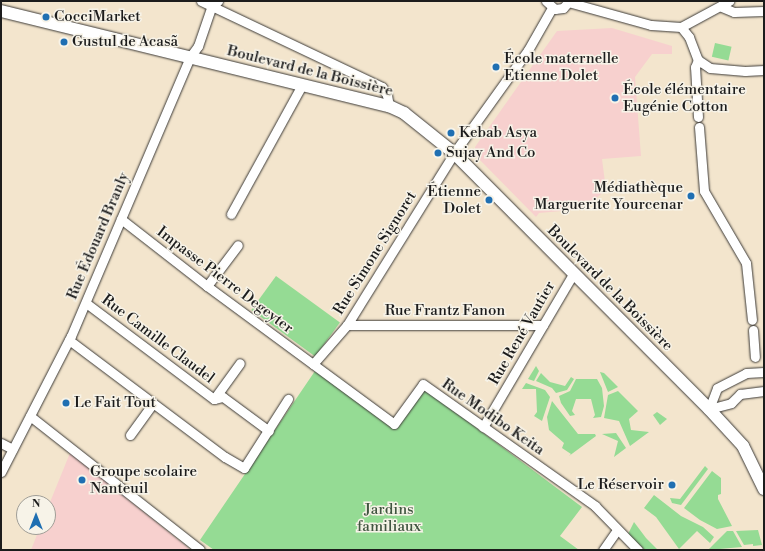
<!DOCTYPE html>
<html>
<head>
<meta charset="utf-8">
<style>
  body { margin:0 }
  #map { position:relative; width:765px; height:551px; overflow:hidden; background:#f3e5cd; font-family:"Libre Bodoni",serif }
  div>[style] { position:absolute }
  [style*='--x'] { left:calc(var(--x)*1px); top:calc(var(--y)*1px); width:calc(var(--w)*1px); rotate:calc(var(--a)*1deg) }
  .built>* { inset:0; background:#f7d0ce }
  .green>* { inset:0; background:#95db94; transform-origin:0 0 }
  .roads { filter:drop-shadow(0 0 1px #3c3a37) drop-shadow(0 0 1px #3c3a37) }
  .minor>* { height:9px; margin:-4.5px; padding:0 4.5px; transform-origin:4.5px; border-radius:4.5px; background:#fff }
  .secondary>* { height:12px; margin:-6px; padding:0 6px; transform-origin:6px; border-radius:6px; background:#fff }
  .dots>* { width:11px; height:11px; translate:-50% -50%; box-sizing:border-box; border:2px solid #f7f3e8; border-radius:50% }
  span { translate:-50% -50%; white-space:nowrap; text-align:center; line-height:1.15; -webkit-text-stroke:3px #f7f3e8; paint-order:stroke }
  .poi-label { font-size:15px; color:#1c1c1c }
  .left { translate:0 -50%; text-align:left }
  .right { translate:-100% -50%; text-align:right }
  .street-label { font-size:15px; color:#1c1c1c }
  .park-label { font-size:15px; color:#405540 }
  .frame { position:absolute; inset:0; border:2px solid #1c1c1c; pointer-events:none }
  .north { position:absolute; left:16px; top:495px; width:40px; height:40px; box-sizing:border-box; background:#f7f3e8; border:1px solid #9f9d96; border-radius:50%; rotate:0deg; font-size:11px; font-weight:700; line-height:16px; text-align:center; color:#1c1c1c }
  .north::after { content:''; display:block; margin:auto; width:14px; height:18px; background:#1f6fb2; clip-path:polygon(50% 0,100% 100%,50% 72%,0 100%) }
</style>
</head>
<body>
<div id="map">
  <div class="built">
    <i style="clip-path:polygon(612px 28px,672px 46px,672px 54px,652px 54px,635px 77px,641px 156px,602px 159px,606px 190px,583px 209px,539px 213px,536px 217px,475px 155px,475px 147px,557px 31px)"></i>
    <i style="clip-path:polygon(70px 453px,191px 550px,31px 550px,40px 527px,48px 527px,48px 507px)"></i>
  </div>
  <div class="green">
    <i style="left:715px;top:43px;width:17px;height:14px;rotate:13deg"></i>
    <i style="left:276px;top:276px;width:79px;height:42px;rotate:36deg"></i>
    <i style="clip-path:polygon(536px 366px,539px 371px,534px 381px,528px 379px)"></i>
    <i style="clip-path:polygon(315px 371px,394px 429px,423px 388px,582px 507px,560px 536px,579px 550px,214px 550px,200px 540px)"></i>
    <i style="clip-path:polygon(600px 372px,604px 373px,618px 387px,608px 392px)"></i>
    <i style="clip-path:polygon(541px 373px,550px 382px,565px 386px,571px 377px,574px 379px,567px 390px,556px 393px,552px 388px,536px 381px)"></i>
    <i style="clip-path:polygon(576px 379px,597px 379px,602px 388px,604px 406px,601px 417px,593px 418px,595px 415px,591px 399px,576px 399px,572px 411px,575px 415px,570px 416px,561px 403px,559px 396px,570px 391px)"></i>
    <i style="clip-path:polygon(526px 383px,545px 390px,550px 397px,542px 421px,534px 416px,537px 412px,536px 389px,522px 389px)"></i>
    <i style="clip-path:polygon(618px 391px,638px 411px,629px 419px,631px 430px,649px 432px,630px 446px,619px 421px,604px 418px,608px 395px)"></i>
    <i style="clip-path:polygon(552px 401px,578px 434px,595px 434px,596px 436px,569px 456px,571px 454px,562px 448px,564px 443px,549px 430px,547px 417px)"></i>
    <i style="clip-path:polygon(657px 412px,667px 419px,660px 425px,653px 415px)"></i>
    <i style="clip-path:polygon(616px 433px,626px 448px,614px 457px,618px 441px,602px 434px)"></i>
    <i style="clip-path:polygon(705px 466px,708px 469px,681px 505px,672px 503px,670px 498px,680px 499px)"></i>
    <i style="clip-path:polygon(712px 471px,721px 478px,721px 494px,718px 495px,718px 499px,732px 526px,717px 529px,700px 520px,684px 508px)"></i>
    <i style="clip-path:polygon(654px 495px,681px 516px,703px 527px,714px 537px,710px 543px,697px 531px,679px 549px,656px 517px,644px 508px)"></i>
    <i style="clip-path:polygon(634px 522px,646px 538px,658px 550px,645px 550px,628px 534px)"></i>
    <i style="clip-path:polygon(758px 530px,762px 545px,753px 546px,753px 544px,744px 545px,736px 531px)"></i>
    <i style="clip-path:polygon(727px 531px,733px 531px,742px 547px,708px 550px)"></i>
  </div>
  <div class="roads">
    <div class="minor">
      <i style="--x:201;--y:1;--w:200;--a:25.4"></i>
      <i style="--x:382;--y:87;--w:9;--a:58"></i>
      <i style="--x:387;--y:95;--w:11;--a:80"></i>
      <i style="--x:546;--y:1;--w:12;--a:42"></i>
      <i style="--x:555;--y:9;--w:8;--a:-7"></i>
      <i style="--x:563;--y:8;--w:9;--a:-49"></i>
      <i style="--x:568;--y:2;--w:86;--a:15.5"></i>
      <i style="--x:651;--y:25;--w:30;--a:4"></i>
      <i style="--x:681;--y:27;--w:55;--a:-28.4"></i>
      <i style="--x:722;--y:7;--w:13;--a:23"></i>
      <i style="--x:734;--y:12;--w:30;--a:-2"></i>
      <i style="--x:681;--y:27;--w:13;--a:51"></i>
      <i style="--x:689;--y:37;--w:25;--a:69"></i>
      <i style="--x:698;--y:60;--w:14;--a:34"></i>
      <i style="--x:710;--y:68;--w:35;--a:5"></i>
      <i style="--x:745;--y:71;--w:19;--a:-3"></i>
      <i style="--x:698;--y:117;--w:50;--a:-93.4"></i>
      <i style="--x:695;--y:67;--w:8;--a:-67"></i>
      <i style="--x:699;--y:127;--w:64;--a:85.5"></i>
      <i style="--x:704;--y:191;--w:83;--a:59.7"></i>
      <i style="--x:746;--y:263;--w:57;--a:84"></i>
      <i style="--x:231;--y:214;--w:147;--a:-61.2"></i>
      <i style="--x:121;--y:219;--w:109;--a:37.9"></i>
      <i style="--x:207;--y:286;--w:232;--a:36.4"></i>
      <i style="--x:394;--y:424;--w:49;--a:-54.1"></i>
      <i style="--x:423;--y:384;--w:211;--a:35.3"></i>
      <i style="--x:595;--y:506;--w:62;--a:45.7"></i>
      <i style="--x:207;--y:286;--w:51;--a:-52.9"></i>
      <i style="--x:86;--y:303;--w:160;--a:36.9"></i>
      <i style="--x:214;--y:399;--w:9;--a:-13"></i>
      <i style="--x:223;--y:397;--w:57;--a:36.5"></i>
      <i style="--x:347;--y:325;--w:196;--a:0"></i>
      <i style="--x:753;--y:330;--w:27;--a:86"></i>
      <i style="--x:69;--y:340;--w:195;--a:36.9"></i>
      <i style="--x:225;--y:457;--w:22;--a:30"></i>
      <i style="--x:244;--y:468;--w:82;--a:-57.5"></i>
      <i style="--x:313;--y:364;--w:52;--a:-48.9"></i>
      <i style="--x:347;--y:325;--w:203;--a:-58.1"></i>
      <i style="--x:454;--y:153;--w:127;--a:-54.3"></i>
      <i style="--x:528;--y:50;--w:48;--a:-60.3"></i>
      <i style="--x:214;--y:399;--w:44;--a:-54.2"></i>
      <i style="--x:709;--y:409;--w:22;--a:-69"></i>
      <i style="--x:717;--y:388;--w:33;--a:-27"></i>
      <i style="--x:746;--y:373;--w:18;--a:-3"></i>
      <i style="--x:709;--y:409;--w:23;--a:-15"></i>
      <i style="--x:731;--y:403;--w:13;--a:-45"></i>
      <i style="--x:740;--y:394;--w:24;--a:-7"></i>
      <i style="--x:30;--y:416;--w:216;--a:38.2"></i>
      <i style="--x:483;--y:427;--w:178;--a:-59.5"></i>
      <i style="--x:130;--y:435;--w:39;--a:-54"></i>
      <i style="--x:1;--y:443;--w:13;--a:27"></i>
      <i style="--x:1;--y:472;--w:153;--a:-62.8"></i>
      <i style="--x:71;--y:336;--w:303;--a:-66.9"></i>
      <i style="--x:190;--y:57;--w:14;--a:-54"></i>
      <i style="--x:198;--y:46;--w:40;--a:-71.1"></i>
      <i style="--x:211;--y:8;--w:10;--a:-45"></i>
      <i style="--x:603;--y:550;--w:24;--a:-55"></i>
    </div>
    <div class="secondary">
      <i style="--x:1;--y:11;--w:399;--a:13.8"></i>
      <i style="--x:389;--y:106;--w:17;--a:25"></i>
      <i style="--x:404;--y:113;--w:64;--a:38.7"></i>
      <i style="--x:454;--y:153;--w:361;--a:45.1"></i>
      <i style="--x:709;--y:409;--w:50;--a:47.4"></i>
      <i style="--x:743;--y:446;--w:48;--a:64"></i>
    </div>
  </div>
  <div class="dots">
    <i style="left:46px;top:17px;background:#1f6fb2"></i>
    <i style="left:64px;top:42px;background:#1f6fb2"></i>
    <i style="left:496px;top:67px;background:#1f6fb2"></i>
    <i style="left:615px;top:98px;background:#1f6fb2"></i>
    <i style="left:451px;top:133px;background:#1f6fb2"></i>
    <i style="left:438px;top:153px;background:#1f6fb2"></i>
    <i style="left:691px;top:196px;background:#1f6fb2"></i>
    <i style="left:489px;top:200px;background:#1f6fb2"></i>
    <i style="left:66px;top:403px;background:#1f6fb2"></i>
    <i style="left:82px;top:480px;background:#1f6fb2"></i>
    <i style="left:672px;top:485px;background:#1f6fb2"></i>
  </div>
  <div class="poi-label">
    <span class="left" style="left:54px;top:17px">CocciMarket</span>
    <span class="left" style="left:72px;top:42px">Gustul de Acasã</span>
    <span class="left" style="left:504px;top:67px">École maternelle<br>Etienne Dolet</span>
    <span class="left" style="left:623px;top:98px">École élémentaire<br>Eugénie Cotton</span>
    <span class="left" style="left:459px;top:133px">Kebab Asya</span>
    <span class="left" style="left:446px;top:153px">Sujay And Co</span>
    <span class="right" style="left:683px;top:196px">Médiathèque<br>Marguerite Yourcenar</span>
    <span class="right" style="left:481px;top:200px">Étienne<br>Dolet</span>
    <span class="left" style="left:74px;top:403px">Le Fait Tout</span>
    <span class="left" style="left:90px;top:480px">Groupe scolaire<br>Nanteuil</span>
    <span class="right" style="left:664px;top:485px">Le Réservoir</span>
  </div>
  <div class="street-label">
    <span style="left:310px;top:71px;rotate:14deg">Boulevard de la Boissière</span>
    <span style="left:98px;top:236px;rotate:-67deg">Rue Édouard Branly</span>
    <span style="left:375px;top:253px;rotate:-58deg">Rue Simone Signoret</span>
    <span style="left:225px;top:280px;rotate:37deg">Impasse Pierre Degeyter</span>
    <span style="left:610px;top:288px;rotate:45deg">Boulevard de la Boissière</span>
    <span style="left:445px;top:311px">Rue Frantz Fanon</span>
    <span style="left:522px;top:333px;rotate:-60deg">Rue René Vautier</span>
    <span style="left:158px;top:339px;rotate:37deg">Rue Camille Claudel</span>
    <span style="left:493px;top:417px;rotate:35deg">Rue Modibo Keita</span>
  </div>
  <div class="park-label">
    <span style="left:389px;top:518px">Jardins<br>familiaux</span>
  </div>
  <div class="frame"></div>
  <div class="north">N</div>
</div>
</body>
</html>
